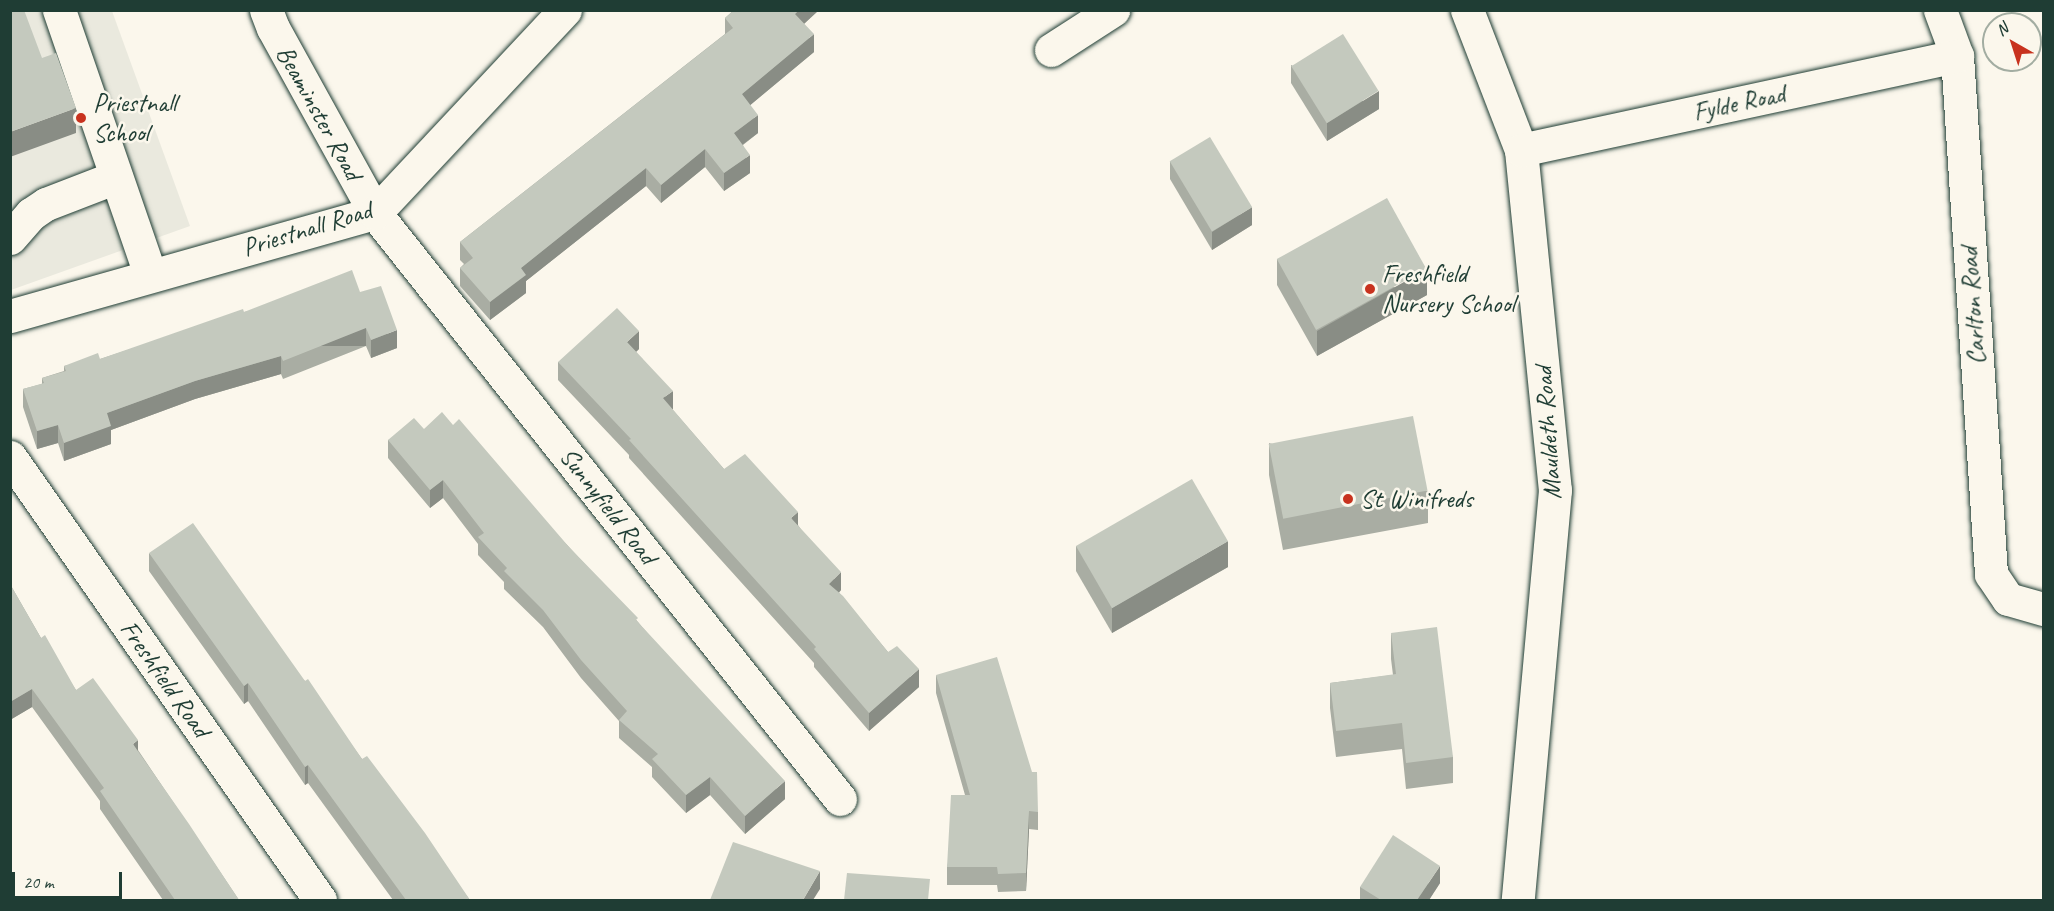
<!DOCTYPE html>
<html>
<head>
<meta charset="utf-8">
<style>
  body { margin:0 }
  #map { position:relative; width:2054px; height:911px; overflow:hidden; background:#fbf7ec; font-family:Caveat,sans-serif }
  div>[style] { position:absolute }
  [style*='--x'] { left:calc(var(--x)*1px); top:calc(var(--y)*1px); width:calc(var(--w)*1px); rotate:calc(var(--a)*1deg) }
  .built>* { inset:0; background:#eae9de }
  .roads { filter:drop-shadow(0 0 2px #1f3d34) drop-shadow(0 0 2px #1f3d34) }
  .minor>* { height:33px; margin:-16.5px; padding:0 16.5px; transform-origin:16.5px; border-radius:16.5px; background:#fbf7ec }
  .wall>* { inset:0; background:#a9ada3 }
  .shaded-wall>* { inset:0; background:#898d85; transform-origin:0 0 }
  .building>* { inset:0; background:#c4c9be; transform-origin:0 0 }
  .dots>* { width:16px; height:16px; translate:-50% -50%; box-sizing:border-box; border:3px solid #fbf7ec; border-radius:50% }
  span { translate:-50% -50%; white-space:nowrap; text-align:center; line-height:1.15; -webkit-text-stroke:5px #fbf7ec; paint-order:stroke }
  .poi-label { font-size:26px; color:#1f3d34 }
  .left { translate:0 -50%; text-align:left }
  .street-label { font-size:26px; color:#1f3d34 }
  .frame { position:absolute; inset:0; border:12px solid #1f3d34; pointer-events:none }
  .north { position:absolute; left:1982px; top:12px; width:60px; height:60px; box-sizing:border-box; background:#fbf7ec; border:2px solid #a3ada2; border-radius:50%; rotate:321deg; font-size:16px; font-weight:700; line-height:24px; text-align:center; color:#1f3d34 }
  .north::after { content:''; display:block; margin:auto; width:21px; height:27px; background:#c8321e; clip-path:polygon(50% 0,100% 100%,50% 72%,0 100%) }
  .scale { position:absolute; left:12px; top:872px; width:110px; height:27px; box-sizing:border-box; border:3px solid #1f3d34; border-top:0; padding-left:8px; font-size:18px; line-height:21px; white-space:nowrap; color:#1f3d34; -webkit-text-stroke:4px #fbf7ec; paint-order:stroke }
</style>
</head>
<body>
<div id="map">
  <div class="built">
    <i style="clip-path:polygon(11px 11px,112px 11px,190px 226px,11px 290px)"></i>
  </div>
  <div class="roads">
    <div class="minor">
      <i style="--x:59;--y:10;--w:279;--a:71"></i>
      <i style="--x:266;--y:10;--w:19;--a:69"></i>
      <i style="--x:273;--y:28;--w:211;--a:61.1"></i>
      <i style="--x:375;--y:213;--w:748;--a:51.57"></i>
      <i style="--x:1467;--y:10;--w:150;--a:68.9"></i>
      <i style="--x:1521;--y:150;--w:342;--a:84.3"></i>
      <i style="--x:1555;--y:490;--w:412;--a:95.2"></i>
      <i style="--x:1940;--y:10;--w:49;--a:69.7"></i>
      <i style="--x:1957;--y:56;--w:519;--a:86.24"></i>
      <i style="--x:1991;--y:574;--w:30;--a:56"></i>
      <i style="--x:2008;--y:599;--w:37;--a:16"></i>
      <i style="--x:1051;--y:50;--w:74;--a:-32.8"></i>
      <i style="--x:1521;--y:150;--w:446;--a:-12.2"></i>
      <i style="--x:10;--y:238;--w:32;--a:-49"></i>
      <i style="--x:31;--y:214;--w:18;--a:-34"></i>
      <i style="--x:46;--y:204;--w:75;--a:-21.1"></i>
      <i style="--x:10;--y:316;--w:379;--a:-15.8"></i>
      <i style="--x:375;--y:213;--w:278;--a:-46.9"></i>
      <i style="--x:10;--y:457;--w:541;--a:55.02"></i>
    </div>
  </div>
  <div class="wall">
    <i style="clip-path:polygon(734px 10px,819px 10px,804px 24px,814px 52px,750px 105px,758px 133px,743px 145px,750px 173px,724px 191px,705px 167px,661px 203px,646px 186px,526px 281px,526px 293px,490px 320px,460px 286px,460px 268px,464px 264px,460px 260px,460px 242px,725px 34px,725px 18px)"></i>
    <i style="clip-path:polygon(1291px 65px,1379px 109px,1327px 141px,1291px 83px)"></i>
    <i style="clip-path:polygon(1170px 161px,1252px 225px,1212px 250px,1170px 179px)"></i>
    <i style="clip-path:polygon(1277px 259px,1427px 295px,1317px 356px,1277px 285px)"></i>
    <i style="clip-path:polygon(360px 292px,397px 348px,371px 358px,366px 346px,283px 379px,281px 374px,195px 399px,111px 430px,111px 444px,64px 461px,58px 443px,37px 449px,23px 407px,23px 389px,42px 384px,42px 378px,64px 371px,64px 366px,100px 359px,244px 312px)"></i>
    <i style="clip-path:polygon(639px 349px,636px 352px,673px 409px,672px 409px,724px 469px,798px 525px,841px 590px,839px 593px,888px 652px,919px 687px,869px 731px,814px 667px,814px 663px,629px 458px,629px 455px,558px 380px,558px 362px)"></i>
    <i style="clip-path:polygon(453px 425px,569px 547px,638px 622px,785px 799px,745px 834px,710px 795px,686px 813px,652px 777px,652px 767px,619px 738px,619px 721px,581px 678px,543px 627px,504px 589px,504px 582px,478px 555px,478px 544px,443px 498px,430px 508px,388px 458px,388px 440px,424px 429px)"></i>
    <i style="clip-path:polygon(1269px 443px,1428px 491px,1428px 523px,1283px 550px,1269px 475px)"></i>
    <i style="clip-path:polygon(1076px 546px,1228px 567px,1112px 633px,1076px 571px)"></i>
    <i style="clip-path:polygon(149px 553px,305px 681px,362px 759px,470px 900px,393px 900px,308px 783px,305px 785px,248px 701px,244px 704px,149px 571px)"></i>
    <i style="clip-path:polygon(10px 584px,41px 638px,76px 690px,138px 750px,239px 900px,163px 900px,100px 809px,100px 801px,32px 707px,10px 720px)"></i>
    <i style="clip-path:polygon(1391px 633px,1453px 757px,1453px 783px,1406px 789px,1402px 749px,1336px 757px,1330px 708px,1330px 683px,1393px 675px,1391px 659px)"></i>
    <i style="clip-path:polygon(936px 675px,1038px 812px,1038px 830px,1029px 829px,1026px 891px,998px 892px,997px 885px,947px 885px,947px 867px,965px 795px,936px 693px)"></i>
    <i style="clip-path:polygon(1440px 883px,1429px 900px,1360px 900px,1360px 887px)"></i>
  </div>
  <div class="shaded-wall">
    <i style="clip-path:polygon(799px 10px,819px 10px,795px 32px,795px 14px)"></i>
    <i style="clip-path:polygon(814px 34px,814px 52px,742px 112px,742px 94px)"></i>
    <i style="clip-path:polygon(1379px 91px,1379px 109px,1327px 141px,1327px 123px)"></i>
    <i style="clip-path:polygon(76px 108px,76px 133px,10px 157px,10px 132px)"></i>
    <i style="clip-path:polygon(758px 115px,758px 133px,734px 151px,734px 133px)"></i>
    <i style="clip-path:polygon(705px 149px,705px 167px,661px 203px,661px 185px)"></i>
    <i style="clip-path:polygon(750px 155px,750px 173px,724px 191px,724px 173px)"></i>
    <i style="clip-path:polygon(646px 168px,646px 186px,526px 281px,526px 293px,490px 320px,490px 302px,521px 268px)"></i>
    <i style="clip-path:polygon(1252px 207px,1252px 225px,1212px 250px,1212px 232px)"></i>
    <i style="clip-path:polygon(1427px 269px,1427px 295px,1317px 356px,1317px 331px)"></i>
    <i style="left:366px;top:328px;width:18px;height:89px;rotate:90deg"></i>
    <i style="clip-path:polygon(397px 330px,397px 348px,371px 358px,371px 340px)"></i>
    <i style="clip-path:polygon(639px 331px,639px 349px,627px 360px,627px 342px)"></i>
    <i style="clip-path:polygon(281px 356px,281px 374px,195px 399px,111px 430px,111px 444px,64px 461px,64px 443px,107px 413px,195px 381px)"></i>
    <i style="clip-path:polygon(673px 391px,673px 409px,663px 416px,663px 398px)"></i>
    <i style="clip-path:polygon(58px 425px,58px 443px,37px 449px,37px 431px)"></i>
    <i style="clip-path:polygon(443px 480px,443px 498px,430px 508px,430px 490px)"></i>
    <i style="clip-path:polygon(798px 512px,798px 530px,791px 518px)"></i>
    <i style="clip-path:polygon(1228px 541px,1228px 567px,1112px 633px,1112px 608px)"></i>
    <i style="clip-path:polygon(841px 572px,841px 590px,829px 602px,829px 584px)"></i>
    <i style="clip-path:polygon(919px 669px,919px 687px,869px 731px,869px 713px)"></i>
    <i style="clip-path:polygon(248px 683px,248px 701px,244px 704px,244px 686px)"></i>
    <i style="clip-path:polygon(32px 689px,32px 707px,10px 720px,10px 702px)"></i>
    <i style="clip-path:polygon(138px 740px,138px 758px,133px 744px)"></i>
    <i style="clip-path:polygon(308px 765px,308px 783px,305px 785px,305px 767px)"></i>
    <i style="clip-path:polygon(710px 777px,710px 795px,686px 813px,686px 795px)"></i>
    <i style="clip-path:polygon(785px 781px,785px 799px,745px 834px,745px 816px)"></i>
    <i style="clip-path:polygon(1029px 811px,1029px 829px,1026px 891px,1026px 873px)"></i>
    <i style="clip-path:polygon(1440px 866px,1440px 883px,1429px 900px,1417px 900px)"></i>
    <i style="clip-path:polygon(820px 871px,820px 889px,813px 900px,803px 900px)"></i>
  </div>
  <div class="building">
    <i style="clip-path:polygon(10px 10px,24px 10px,42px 58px,56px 53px,76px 108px,10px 132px)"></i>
    <i style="clip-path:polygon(734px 10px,799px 10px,795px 14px,814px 34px,742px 94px,758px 115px,734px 133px,750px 155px,724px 173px,705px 149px,661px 185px,646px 168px,521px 268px,526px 275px,490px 302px,460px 268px,473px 258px,460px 242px,733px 28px,725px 18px)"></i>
    <i style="left:1343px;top:34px;width:67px;height:61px;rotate:58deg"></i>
    <i style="left:1210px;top:137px;width:82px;height:47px;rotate:59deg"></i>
    <i style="left:1387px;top:198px;width:81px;height:126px;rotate:61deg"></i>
    <i style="clip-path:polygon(352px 270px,360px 292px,381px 286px,397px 330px,371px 340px,366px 328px,283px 361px,281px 356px,195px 381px,107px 413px,111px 426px,64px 443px,58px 425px,37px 431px,23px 389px,44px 383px,42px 378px,66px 371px,64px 366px,98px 353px,100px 359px,243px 309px,244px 312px)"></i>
    <i style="clip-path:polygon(617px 308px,639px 331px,627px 342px,673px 391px,663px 398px,724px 469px,745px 454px,798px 512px,791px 518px,841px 572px,829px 584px,843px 596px,888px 652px,897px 646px,919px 669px,869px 713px,814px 649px,816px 647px,629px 440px,631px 439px,558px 362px)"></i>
    <i style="clip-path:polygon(442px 412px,453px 425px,459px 419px,569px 547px,638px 618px,636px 620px,785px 781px,745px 816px,710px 777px,686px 795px,652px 759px,658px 754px,619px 720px,627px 711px,581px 660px,543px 610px,504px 571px,507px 568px,478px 537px,484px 533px,443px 480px,430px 490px,388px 440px,414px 418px,424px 429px)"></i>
    <i style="left:1413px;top:416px;width:76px;height:147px;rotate:79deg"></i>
    <i style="left:1192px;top:479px;width:72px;height:134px;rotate:60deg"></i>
    <i style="clip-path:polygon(193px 523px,305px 681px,308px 679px,362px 759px,367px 756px,425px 833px,470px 900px,406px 900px,308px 765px,305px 767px,248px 683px,244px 686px,149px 553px)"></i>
    <i style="clip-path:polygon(10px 584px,41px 638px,45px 635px,76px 690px,93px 678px,138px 740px,133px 744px,189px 824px,239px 900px,175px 900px,100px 791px,104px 788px,32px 689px,10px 702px)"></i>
    <i style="clip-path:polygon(1437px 627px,1453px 757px,1406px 763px,1402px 723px,1336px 731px,1330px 683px,1396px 674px,1391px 633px)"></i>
    <i style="clip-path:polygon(997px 657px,1032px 772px,1037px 772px,1038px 812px,1029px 811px,1026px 873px,998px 874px,997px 867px,947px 867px,951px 795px,970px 795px,936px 675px)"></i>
    <i style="clip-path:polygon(1393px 835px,1440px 866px,1417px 900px,1381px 900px,1360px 887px)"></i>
    <i style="clip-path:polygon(733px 842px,820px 871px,803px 900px,710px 900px)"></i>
    <i style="clip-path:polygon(847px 873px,930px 879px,928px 900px,844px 900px)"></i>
  </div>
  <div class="dots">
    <i style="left:81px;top:118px;background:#c8321e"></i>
    <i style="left:1370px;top:289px;background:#c8321e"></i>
    <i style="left:1348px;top:499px;background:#c8321e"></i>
  </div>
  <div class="poi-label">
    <span class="left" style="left:93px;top:118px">Priestnall<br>School</span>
    <span class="left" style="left:1382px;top:289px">Freshfield<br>Nursery School</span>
    <span class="left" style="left:1360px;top:499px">St Winifreds</span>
  </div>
  <div class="street-label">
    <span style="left:1739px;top:103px;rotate:-12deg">Fylde Road</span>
    <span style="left:319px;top:113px;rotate:61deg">Beaminster Road</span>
    <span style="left:307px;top:229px;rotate:-17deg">Priestnall Road</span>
    <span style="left:1973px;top:306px;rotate:-94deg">Carlton Road</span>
    <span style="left:1548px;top:433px;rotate:-94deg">Mauldeth Road</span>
    <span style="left:608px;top:506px;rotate:52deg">Sunnyfield Road</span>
    <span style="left:165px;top:679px;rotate:55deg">Freshfield Road</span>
  </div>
  <div class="frame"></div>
  <div class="north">N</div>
  <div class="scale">20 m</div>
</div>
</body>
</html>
